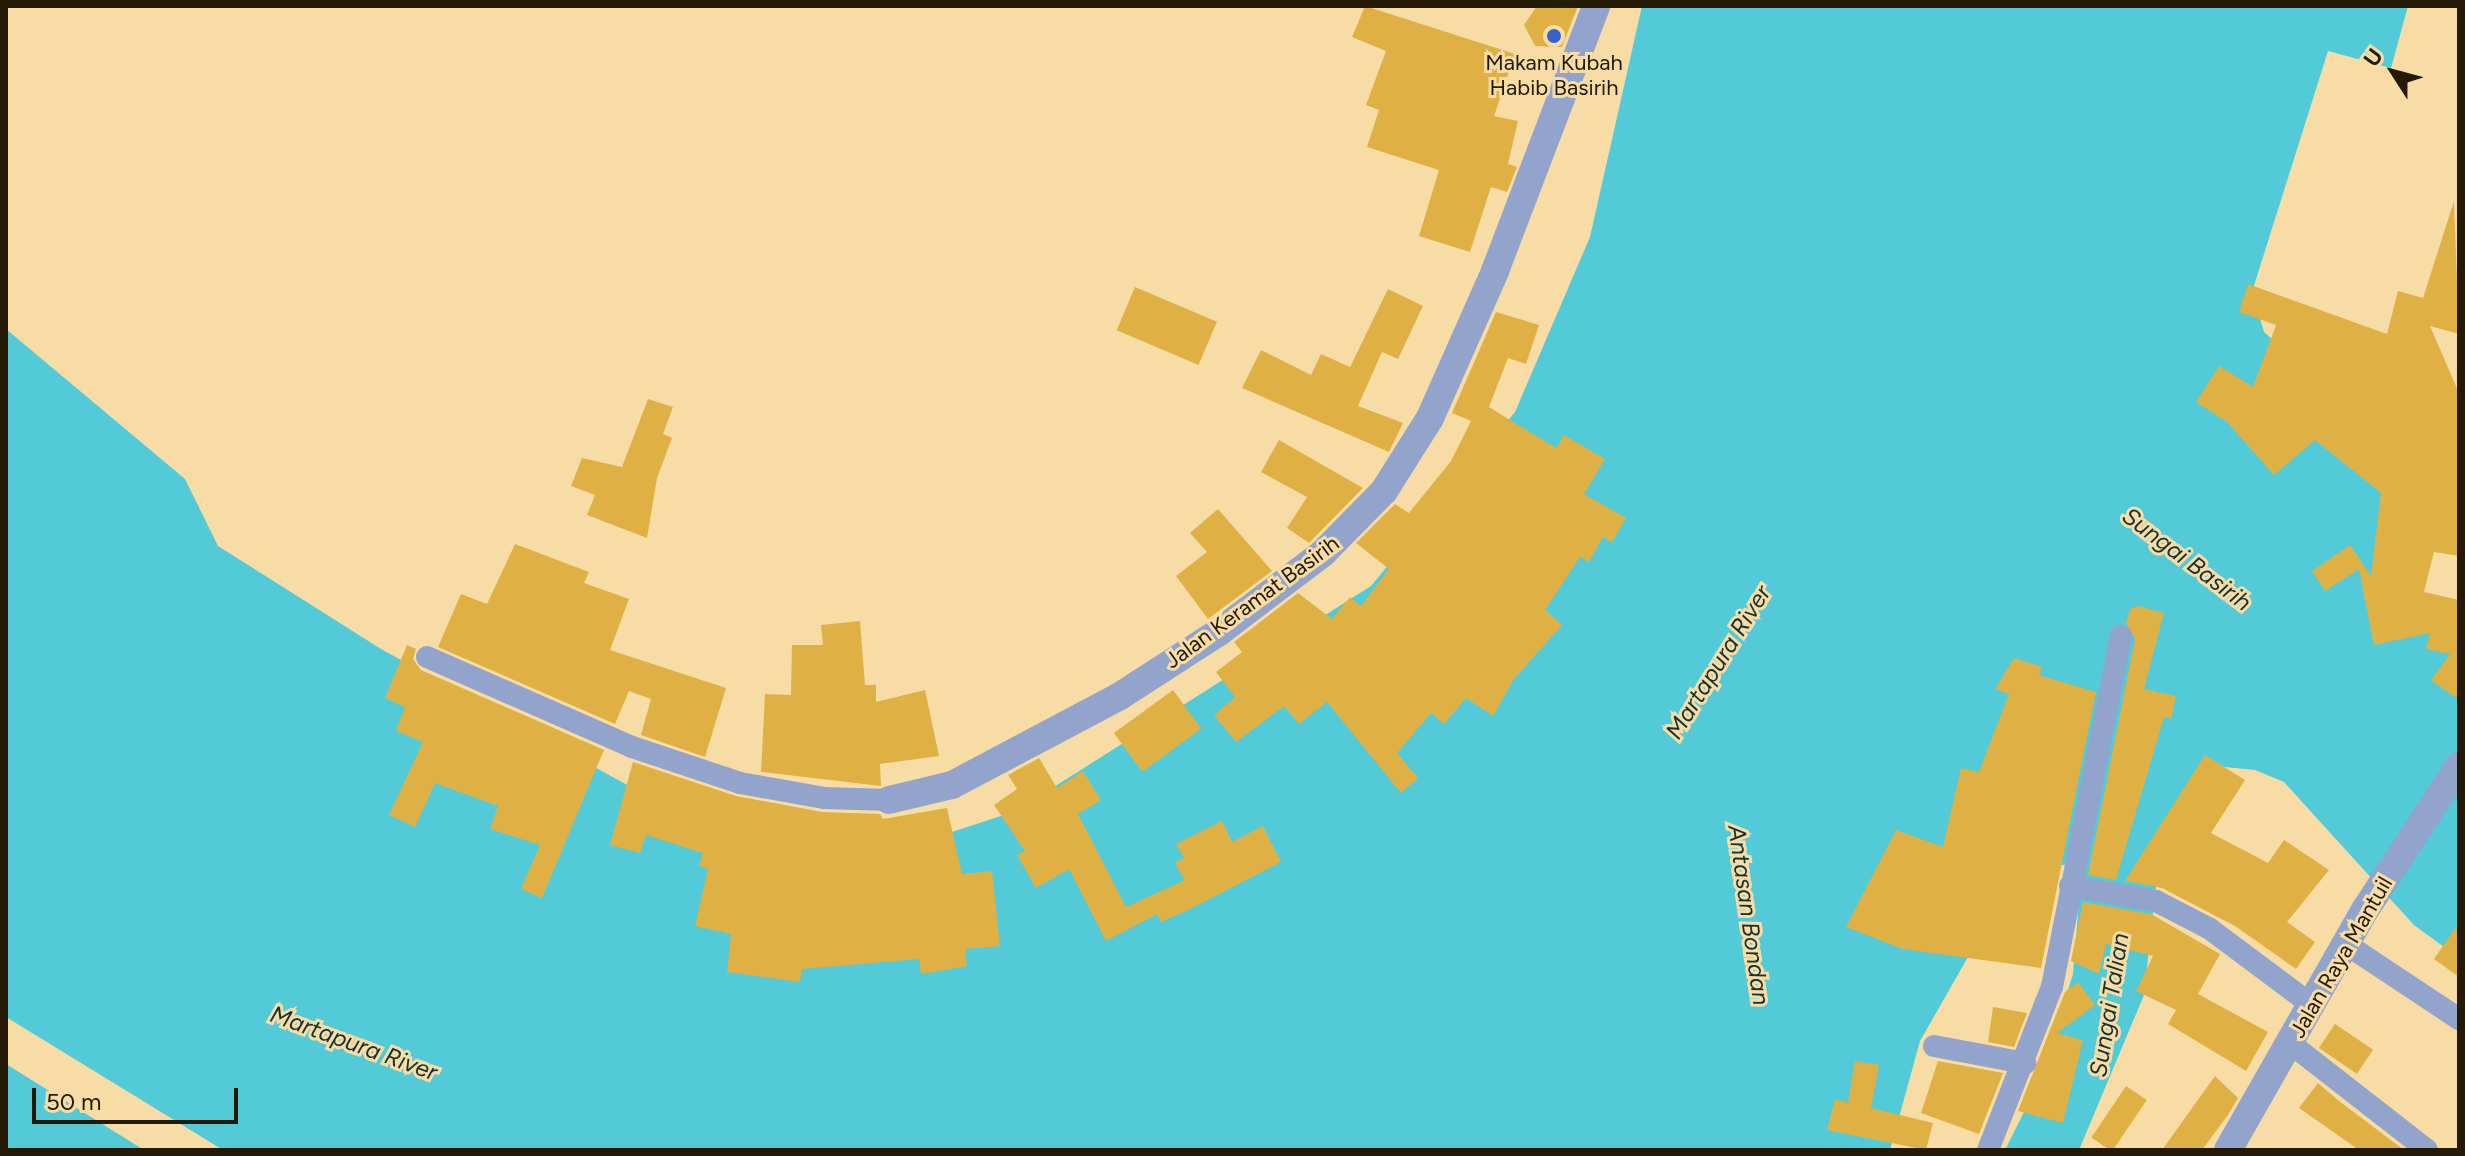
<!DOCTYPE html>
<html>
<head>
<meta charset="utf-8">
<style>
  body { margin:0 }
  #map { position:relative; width:2465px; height:1156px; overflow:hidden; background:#f7dda5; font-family:Figtree,sans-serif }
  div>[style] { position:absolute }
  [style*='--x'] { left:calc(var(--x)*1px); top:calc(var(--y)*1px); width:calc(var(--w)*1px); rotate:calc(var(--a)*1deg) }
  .water>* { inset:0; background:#52cad7 }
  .pier>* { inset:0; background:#f7dda5 }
  .building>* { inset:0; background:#dfb145; transform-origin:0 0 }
  .minor>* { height:22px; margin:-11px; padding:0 11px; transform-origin:11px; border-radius:11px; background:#92a4cb }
  .tertiary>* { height:28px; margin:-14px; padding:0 14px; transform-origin:14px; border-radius:14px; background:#92a4cb }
  .dots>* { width:22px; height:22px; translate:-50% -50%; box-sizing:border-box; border:4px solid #f7dda5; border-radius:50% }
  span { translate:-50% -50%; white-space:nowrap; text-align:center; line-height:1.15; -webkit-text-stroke:6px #f7dda5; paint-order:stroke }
  .poi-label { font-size:22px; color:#231904 }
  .street-label { font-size:22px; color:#231904 }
  .water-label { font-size:24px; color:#163134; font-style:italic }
  .frame { position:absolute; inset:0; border:8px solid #231904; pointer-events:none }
  .north { position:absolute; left:2353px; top:32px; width:80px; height:80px; -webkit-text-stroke:6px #f7dda5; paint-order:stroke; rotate:306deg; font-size:22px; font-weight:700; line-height:32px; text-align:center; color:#231904 }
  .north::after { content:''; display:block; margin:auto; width:28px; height:36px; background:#231904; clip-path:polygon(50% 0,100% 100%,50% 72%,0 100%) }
  .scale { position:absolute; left:32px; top:1088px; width:206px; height:36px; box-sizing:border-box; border:4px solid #231904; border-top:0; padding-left:10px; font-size:24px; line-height:28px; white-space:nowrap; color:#231904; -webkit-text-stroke:6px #f7dda5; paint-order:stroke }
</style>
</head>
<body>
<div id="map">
  <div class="water">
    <i style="clip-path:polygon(1642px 6px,2408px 6px,2391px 68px,2328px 51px,2252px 292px,2264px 332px,2296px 360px,2368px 396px,2407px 585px,2459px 647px,2459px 958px,2414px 925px,2284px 782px,2255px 770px,2215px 766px,2162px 832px,2144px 995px,2079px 1150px,2005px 1150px,2039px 1082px,2073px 974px,2081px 877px,2073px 864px,2041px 867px,1980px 936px,1920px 1041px,1890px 1150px,6px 1150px,6px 329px,185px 479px,218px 546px,381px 649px,705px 828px,894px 851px,1016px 811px,1371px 586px,1515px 412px,1590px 237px)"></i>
  </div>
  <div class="pier">
    <i style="clip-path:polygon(6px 1017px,223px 1150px,144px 1150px,6px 1064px)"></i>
  </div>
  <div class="building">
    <i style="clip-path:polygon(1365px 6px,1515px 54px,1494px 116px,1518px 121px,1508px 164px,1517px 167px,1507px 192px,1491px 187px,1470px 252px,1419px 236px,1439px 170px,1367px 147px,1379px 110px,1366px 105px,1386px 51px,1352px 37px)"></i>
    <i style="clip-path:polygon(1537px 6px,1578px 6px,1562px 47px,1535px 46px,1524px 25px)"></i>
    <i style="clip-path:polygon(2454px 201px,2459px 334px,2430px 326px,2459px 393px,2459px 556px,2434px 552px,2424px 592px,2459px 600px,2459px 700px,2431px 680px,2450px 654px,2426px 649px,2430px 633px,2374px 645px,2359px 569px,2325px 591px,2312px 571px,2350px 545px,2371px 576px,2381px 493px,2315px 440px,2274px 475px,2227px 422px,2196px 402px,2219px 366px,2253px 387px,2276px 325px,2239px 312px,2248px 284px,2387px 334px,2398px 291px,2423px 298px)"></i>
    <i style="left:1135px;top:287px;width:89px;height:47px;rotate:23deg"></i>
    <i style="clip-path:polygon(1388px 289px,1423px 306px,1398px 359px,1382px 352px,1358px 406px,1403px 423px,1389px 452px,1242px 388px,1261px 350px,1311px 375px,1321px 354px,1350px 367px)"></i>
    <i style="clip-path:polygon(1496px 312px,1539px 325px,1526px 364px,1508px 358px,1489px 407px,1556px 448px,1564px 435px,1605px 459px,1584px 494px,1626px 518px,1612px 542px,1603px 537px,1589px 562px,1580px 557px,1545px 610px,1562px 625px,1514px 679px,1493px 716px,1466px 698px,1444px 724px,1431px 713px,1397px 753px,1418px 778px,1401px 793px,1327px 702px,1299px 724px,1284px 706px,1236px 742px,1214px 715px,1235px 697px,1216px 672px,1242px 652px,1234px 642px,1298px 593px,1332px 619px,1350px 597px,1361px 606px,1389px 569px,1356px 543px,1395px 504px,1409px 513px,1451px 461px,1471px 421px,1452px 413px)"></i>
    <i style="clip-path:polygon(648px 399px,673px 407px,663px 434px,672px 438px,657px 478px,647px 538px,587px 515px,595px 495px,571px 486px,582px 458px,622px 467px)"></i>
    <i style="clip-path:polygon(1279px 440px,1363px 488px,1309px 543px,1287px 528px,1307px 497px,1261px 472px)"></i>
    <i style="clip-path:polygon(1218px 509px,1272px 571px,1208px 619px,1176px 576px,1207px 552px,1190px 533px)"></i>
    <i style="clip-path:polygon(515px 544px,589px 572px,584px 583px,629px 599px,610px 650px,726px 688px,705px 757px,641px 735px,651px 699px,629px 691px,615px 724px,438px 647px,461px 594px,487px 604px)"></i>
    <i style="clip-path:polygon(2138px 606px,2164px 613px,2144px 689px,2176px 696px,2171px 719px,2164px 717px,2116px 880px,2088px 875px,2135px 639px,2126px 623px,2130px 609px)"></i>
    <i style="clip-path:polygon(860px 621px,865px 685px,876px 685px,876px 702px,925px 690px,939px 756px,880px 764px,881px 786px,761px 772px,765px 694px,791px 695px,792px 645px,823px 645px,821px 625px)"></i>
    <i style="clip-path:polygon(407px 645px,416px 649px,413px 659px,421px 670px,604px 750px,542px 898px,521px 889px,540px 845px,490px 829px,498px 806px,435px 783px,415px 827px,389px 815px,423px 742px,396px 731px,405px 707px,385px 698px)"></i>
    <i style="clip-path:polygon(2014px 658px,2042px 667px,2039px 675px,2096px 692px,2041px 968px,1903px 949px,1846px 927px,1896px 830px,1943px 847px,1961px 768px,1979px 772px,2009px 694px,1995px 689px)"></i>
    <i style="left:1173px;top:690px;width:48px;height:73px;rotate:54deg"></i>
    <i style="clip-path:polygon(2205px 755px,2245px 780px,2211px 833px,2268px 863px,2284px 840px,2329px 870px,2287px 922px,2315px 942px,2296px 969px,2235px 926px,2162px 888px,2125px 881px)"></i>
    <i style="clip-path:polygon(1039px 758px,1057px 788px,1083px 771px,1101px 800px,1078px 814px,1126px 907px,1185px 880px,1175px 863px,1184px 858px,1176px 844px,1222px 821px,1232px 842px,1263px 826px,1281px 862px,1190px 909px,1161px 922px,1157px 914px,1106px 941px,1069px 869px,1036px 888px,1017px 855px,1025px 851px,994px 805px,1017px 789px,1008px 775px)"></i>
    <i style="clip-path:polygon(633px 762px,736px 796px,822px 812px,880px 814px,883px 819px,947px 808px,962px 874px,992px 871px,1000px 946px,965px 949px,967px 966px,921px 974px,919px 959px,802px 969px,800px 982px,727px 972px,731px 934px,695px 926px,708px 869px,699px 866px,703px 853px,646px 835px,640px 853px,610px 845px)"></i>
    <i style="clip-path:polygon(2083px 902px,2151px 914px,2220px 954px,2198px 994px,2268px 1032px,2246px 1071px,2168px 1024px,2176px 1010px,2136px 991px,2153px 956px,2106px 944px,2099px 974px,2071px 961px)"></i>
    <i style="clip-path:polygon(2459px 923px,2459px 977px,2434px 959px)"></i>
    <i style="clip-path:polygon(2078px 982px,2095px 1005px,2057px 1033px,2083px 1040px,2063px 1123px,2018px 1111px,2065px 992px)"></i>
    <i style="clip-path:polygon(1993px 1007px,2027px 1013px,2014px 1047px,1988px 1042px)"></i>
    <i style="left:2335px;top:1024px;width:46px;height:29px;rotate:34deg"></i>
    <i style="clip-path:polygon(1855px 1061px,1879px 1065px,1871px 1108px,1933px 1123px,1926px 1150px,1827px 1130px,1835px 1099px,1848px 1103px)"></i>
    <i style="clip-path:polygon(1938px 1061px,2003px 1073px,1979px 1134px,1921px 1113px)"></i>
    <i style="clip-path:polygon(2215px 1076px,2238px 1098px,2228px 1115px,2202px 1150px,2162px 1150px)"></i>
    <i style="clip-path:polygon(2318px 1083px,2339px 1101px,2404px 1150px,2359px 1150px,2299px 1108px)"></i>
    <i style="left:2126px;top:1086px;width:25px;height:62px;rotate:34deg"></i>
  </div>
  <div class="minor">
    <i style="--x:427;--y:657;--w:224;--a:23.7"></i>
    <i style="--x:632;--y:747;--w:114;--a:18.4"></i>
    <i style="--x:740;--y:783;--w:85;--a:10.1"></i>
    <i style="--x:824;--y:798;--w:65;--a:1.8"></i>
    <i style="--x:2070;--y:886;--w:87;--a:9.9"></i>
    <i style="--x:2156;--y:901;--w:61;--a:27.4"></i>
    <i style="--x:2210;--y:929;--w:124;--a:36.8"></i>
    <i style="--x:2346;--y:944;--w:136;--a:33.6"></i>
    <i style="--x:2291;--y:1044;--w:172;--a:37.9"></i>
    <i style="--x:1934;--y:1046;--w:93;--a:10.6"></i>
    <i style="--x:1988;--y:1150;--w:175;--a:-68.6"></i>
    <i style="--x:2052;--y:987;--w:358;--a:-78.9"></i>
  </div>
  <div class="tertiary">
    <i style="--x:889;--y:800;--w:65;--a:-13.4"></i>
    <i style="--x:952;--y:785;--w:190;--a:-27.9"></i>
    <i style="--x:1120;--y:696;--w:118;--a:-32.9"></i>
    <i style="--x:1219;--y:632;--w:131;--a:-37.2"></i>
    <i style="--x:1323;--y:553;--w:87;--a:-45.5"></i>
    <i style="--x:1384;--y:491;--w:86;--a:-57.8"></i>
    <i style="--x:1430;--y:418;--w:161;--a:-66.1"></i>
    <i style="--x:1495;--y:271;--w:284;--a:-69.1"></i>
    <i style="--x:2228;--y:1150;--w:276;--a:-60.3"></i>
    <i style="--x:2365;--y:910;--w:172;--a:-56.9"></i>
  </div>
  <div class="dots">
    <i style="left:1554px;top:36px;background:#3661d1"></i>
  </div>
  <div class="poi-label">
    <span style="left:1554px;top:75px">Makam Kubah<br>Habib Basirih</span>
  </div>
  <div class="street-label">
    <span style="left:1252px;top:602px;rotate:-36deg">Jalan Keramat Basirih</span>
    <span style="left:2341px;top:957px;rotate:-60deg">Jalan Raya Mantuil</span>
  </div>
  <div class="water-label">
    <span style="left:2187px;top:559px;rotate:37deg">Sungai Basirih</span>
    <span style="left:1718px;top:662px;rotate:-58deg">Martapura River</span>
    <span style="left:1749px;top:915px;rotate:82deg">Antasan Bondan</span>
    <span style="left:2109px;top:1005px;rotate:-81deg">Sungai Talian</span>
    <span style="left:354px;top:1043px;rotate:20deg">Martapura River</span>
  </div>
  <div class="frame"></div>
  <div class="north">U</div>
  <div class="scale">50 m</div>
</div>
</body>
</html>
